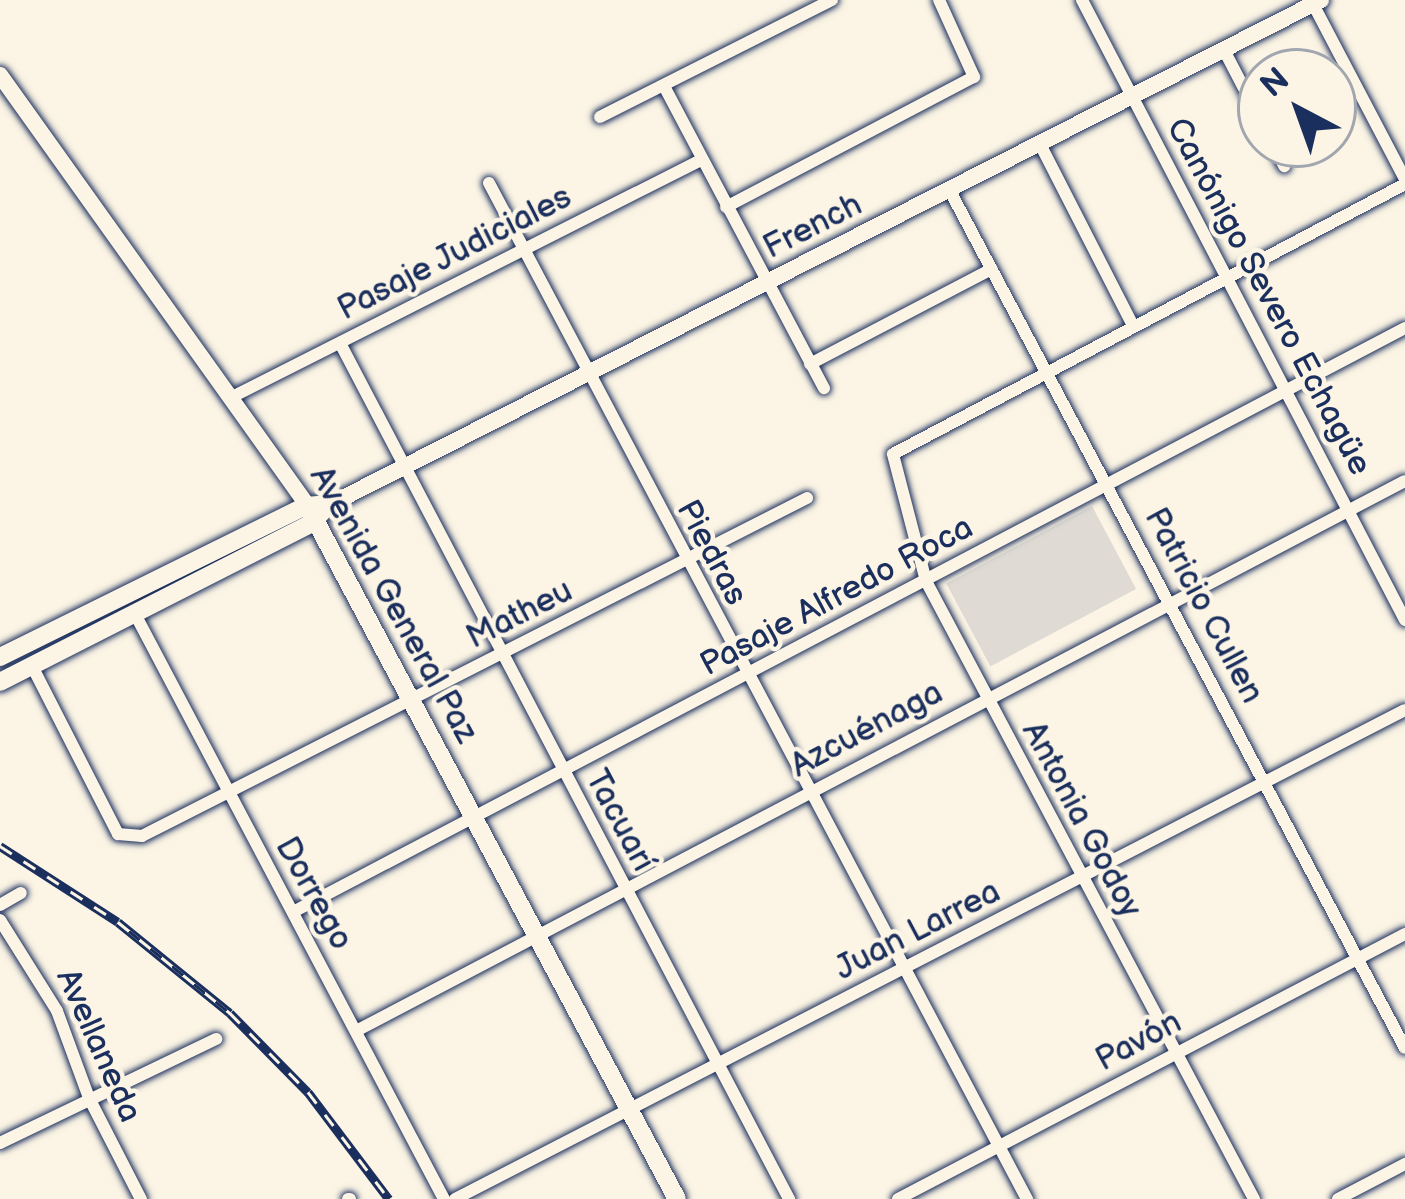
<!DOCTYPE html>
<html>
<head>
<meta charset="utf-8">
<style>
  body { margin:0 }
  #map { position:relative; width:1405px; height:1199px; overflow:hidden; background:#fcf5e5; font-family:"Balsamiq Sans",sans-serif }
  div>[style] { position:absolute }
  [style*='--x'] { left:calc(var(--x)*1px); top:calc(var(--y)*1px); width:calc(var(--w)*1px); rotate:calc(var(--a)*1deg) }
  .green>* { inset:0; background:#dfdbd4; transform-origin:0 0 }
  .roads { filter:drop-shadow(0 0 3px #1b2f5e) drop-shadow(0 0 3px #1b2f5e) }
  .minor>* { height:12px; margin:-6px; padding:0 6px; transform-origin:6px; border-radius:6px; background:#fcf5e5 }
  .tertiary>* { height:16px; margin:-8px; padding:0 8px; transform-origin:8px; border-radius:8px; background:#fcf5e5 }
  .secondary>* { height:18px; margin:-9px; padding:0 9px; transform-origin:9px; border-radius:9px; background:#fcf5e5 }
  .rail>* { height:9px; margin-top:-4.5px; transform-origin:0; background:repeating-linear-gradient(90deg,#fcf5e5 0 14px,#1b2f5e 0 28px); box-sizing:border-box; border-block:3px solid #1b2f5e }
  span { translate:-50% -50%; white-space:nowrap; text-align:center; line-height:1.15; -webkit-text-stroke:9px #fcf5e5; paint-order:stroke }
  .street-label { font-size:33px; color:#1b2f5e }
  .north { position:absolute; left:1237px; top:48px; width:120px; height:120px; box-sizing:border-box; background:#fcf5e5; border:3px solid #a2a6af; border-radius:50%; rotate:319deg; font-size:33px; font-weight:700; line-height:48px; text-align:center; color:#1b2f5e }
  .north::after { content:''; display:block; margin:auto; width:42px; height:54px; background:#1b2f5e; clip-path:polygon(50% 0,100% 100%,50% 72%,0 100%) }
</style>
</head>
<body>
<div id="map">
  <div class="green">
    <i style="left:1092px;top:506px;width:94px;height:165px;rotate:62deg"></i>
  </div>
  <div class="roads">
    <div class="minor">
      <i style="--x:1082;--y:0;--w:699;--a:62.48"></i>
      <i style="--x:1313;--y:4;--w:198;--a:62.3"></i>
      <i style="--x:1224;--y:50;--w:80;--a:62.5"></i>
      <i style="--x:664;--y:86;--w:342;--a:62.1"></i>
      <i style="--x:600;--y:117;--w:260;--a:-26.8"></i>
      <i style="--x:1040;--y:144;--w:204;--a:62.9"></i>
      <i style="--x:1273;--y:144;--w:25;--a:63"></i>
      <i style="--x:489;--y:183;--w:1150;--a:62.1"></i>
      <i style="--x:950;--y:191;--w:970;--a:62.04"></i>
      <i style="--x:726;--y:207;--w:280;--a:-27.7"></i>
      <i style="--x:974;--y:77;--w:85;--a:-114.4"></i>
      <i style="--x:340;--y:343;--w:967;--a:62.32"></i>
      <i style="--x:810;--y:364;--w:205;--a:-27.6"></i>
      <i style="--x:234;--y:396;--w:523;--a:-26.81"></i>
      <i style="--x:135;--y:614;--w:662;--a:62.16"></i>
      <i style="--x:32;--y:666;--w:189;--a:62.9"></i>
      <i style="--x:118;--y:834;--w:24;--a:5"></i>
      <i style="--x:142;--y:836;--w:746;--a:-26.94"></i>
      <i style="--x:0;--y:905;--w:24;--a:-30"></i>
      <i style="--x:293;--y:912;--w:1256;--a:-27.71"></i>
      <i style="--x:0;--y:920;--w:107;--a:57.9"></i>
      <i style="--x:57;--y:1011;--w:93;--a:69.8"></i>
      <i style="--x:89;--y:1098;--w:114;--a:62.8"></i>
      <i style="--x:356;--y:1031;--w:1184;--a:-27.67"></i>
      <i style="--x:0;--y:1143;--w:240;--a:-25.7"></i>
      <i style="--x:348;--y:1199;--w:2;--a:0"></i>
      <i style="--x:455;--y:1199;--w:1068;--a:-27.24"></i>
      <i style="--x:898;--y:1199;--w:572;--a:-27.6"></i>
      <i style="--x:1254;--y:1199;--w:700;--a:-117.96"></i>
      <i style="--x:926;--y:581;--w:131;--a:-104.6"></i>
      <i style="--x:893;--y:454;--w:579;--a:-27.8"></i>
      <i style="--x:1338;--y:1199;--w:76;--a:-27.6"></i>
    </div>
    <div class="tertiary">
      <i style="--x:0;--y:75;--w:528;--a:54.47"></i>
      <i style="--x:307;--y:505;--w:11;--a:-5"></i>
      <i style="--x:314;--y:522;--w:25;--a:-47"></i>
      <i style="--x:331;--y:504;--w:1111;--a:-26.98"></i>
    </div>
    <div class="secondary">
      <i style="--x:0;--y:657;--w:343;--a:-26.3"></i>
      <i style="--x:307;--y:505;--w:786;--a:61.94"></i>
      <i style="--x:0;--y:682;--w:352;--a:-27"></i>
    </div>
  </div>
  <div class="rail">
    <i style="--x:0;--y:846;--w:140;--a:32.8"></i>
    <i style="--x:118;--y:922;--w:144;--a:39.1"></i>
    <i style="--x:230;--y:1013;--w:111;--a:45.4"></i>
    <i style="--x:308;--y:1092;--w:134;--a:52.9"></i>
  </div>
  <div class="street-label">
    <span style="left:813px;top:227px;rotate:-27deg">French</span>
    <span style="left:455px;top:254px;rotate:-27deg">Pasaje Judiciales</span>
    <span style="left:1268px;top:297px;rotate:62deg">Canónigo Severo Echagüe</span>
    <span style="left:711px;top:553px;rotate:62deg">Piedras</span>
    <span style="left:837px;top:597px;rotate:-28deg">Pasaje Alfredo Roca</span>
    <span style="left:393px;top:605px;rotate:61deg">Avenida General Paz</span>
    <span style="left:1203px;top:606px;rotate:62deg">Patricio Cullen</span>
    <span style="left:520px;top:615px;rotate:-27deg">Matheu</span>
    <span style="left:867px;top:730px;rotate:-28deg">Azcuénaga</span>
    <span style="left:1081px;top:820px;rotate:62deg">Antonia Godoy</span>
    <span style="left:619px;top:821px;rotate:62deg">Tacuarí</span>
    <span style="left:313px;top:894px;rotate:61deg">Dorrego</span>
    <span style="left:918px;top:931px;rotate:-27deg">Juan Larrea</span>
    <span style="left:1139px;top:1042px;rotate:-28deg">Pavón</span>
    <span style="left:98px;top:1046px;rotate:66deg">Avellaneda</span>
  </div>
  <div class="north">N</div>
</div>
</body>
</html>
